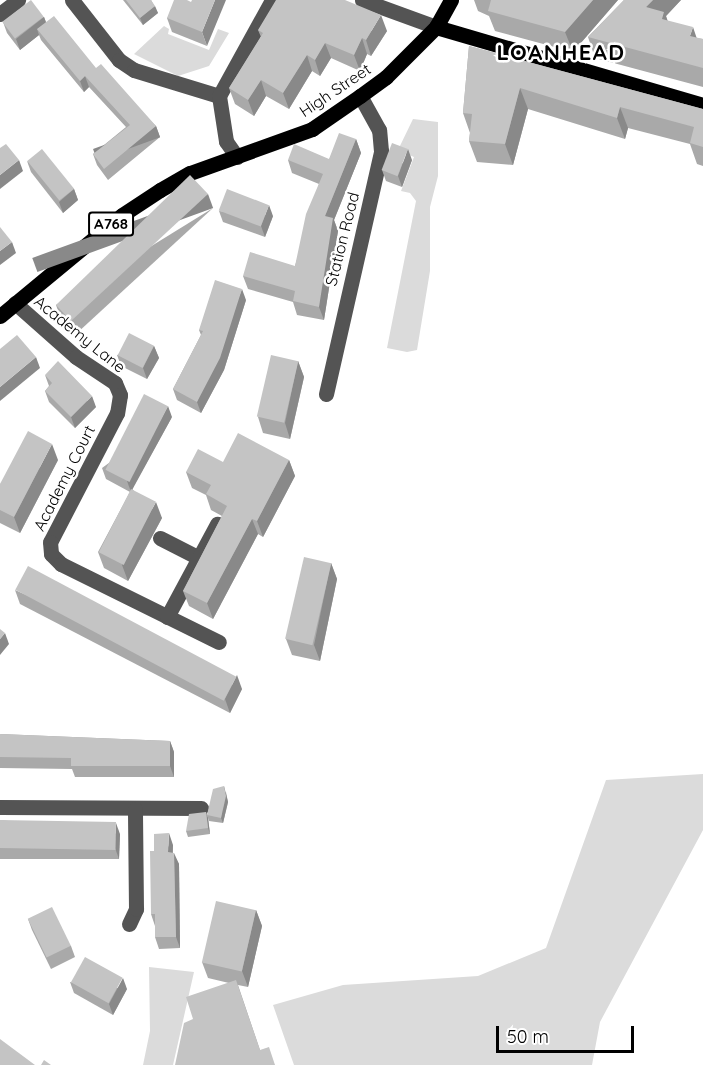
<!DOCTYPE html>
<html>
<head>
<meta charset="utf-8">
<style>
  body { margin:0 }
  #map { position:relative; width:703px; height:1065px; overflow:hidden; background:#fff; font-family:Quicksand,sans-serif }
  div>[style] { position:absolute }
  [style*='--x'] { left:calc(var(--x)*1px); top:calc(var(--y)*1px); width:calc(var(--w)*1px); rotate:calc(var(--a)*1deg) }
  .green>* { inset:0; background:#dbdbdb }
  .minor>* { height:15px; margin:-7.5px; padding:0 7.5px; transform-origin:7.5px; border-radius:7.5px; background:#545454 }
  .major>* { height:15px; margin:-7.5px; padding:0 7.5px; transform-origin:7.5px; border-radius:7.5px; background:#000 }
  .wall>* { inset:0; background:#a9a9a9 }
  .shaded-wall>* { inset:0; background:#898989; transform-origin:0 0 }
  .building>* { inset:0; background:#c4c4c4; transform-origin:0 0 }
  span { translate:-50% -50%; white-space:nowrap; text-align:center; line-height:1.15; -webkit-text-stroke:5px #fff; paint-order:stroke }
  .shield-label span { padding:2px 4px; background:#fff; border:2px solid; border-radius:4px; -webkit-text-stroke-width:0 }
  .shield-label { font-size:15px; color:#000; font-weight:700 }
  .street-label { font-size:16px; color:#000 }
  .district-label { font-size:22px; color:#000; font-weight:700; letter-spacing:1.5px }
  .scale { position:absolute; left:496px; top:1026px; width:138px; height:27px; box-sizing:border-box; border:3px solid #000; border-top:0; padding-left:8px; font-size:18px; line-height:21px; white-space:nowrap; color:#000; -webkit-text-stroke:4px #fff; paint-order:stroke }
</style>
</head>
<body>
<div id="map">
  <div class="green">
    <i style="clip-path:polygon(164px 26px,169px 29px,168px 34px,209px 50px,218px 29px,229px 33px,209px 66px,178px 76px,134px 54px)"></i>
    <i style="clip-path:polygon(413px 119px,438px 122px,438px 176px,430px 207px,430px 271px,417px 350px,407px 352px,387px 348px,416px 201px,410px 193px,401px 191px,414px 157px,398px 150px)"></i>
    <i style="clip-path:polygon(703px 774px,703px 830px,600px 1022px,592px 1065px,294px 1065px,273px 1005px,343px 985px,478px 976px,546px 948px,606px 780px)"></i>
    <i style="clip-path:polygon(149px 967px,194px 972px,173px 1065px,143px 1065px,150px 1031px)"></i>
  </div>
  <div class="minor">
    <i style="--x:72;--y:0;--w:76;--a:51.9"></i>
    <i style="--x:119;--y:60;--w:18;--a:34"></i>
    <i style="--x:134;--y:70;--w:89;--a:17"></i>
    <i style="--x:362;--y:0;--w:79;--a:20"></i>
    <i style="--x:0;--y:14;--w:23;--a:-38"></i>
    <i style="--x:237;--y:157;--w:19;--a:-125"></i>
    <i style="--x:226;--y:141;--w:46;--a:-98.8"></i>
    <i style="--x:219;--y:96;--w:110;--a:-61.1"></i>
    <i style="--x:15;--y:303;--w:81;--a:41.5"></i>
    <i style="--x:76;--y:357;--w:47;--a:33.7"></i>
    <i style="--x:115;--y:383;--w:13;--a:67"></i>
    <i style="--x:120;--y:395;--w:18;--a:99"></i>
    <i style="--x:117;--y:413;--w:145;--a:117.4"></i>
    <i style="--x:50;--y:542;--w:12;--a:85"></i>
    <i style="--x:51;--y:554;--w:14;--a:45"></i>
    <i style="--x:61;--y:564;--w:176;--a:26.3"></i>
    <i style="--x:326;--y:394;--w:249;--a:-77.2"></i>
    <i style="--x:381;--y:151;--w:21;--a:-95"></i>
    <i style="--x:379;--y:130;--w:39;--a:-119"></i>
    <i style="--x:160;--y:538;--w:44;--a:27.1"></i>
    <i style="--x:167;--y:617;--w:106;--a:-61.7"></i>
    <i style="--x:0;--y:807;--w:201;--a:0.3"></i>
    <i style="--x:129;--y:924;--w:17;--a:-65"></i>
    <i style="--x:136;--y:909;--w:100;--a:-90.6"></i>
  </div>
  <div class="major">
    <i style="--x:436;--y:27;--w:278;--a:16.3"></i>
    <i style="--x:0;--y:316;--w:158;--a:-39.6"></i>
    <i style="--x:122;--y:215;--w:45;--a:-33.3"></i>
    <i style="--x:160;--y:190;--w:34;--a:-30"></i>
    <i style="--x:190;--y:173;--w:130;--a:-19.8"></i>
    <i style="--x:312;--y:129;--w:58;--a:-34.5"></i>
    <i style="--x:360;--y:96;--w:32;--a:-36"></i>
    <i style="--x:386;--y:77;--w:71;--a:-45"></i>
    <i style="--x:436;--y:27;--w:31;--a:-61"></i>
  </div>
  <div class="wall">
    <i style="clip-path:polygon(123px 0,151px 0,158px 13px,143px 25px)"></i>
    <i style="clip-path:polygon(474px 0,618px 0,573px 52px,495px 31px,489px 16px,478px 11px)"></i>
    <i style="clip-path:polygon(624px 0,681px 0,666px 16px,667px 21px,696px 38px,703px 39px,703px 87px,595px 58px,588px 37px)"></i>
    <i style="clip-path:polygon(191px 2px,207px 46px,172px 32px,167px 18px)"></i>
    <i style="clip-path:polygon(44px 17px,46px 22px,156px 126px,160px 137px,108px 180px,97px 165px,93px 154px,126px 127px,89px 87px,84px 92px,41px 40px,39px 35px,20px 50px,7px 33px,3px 22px)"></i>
    <i style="clip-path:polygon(258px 30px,387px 31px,371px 56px,367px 54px,360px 71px,331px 58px,320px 76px,312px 71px,289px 109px,266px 96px,254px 116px,235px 104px,229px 88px,261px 37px)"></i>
    <i style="clip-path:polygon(469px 46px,703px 109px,703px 166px,697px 164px,690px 144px,628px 128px,625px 139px,528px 109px,513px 165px,477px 162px,469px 141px,470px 133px,463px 113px)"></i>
    <i style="clip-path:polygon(356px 139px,361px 153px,334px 220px,338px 231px,324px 320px,297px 315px,293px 302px,248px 289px,243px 276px,295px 266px,319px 184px,292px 173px,288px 160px,329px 159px)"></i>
    <i style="clip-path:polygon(412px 160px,402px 187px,386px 181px,382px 170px)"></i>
    <i style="clip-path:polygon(27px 161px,74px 189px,78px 200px,63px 213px,31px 172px)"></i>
    <i style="clip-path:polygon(213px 208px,76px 334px,61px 319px,56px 305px)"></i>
    <i style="clip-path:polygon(219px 211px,273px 216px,265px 237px,223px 222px)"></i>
    <i style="clip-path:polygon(246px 300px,224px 370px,201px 413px,177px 400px,173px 389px,201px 335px,199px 330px)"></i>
    <i style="clip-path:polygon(154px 346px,159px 358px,147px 379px,121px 366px,117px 355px)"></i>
    <i style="clip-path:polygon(298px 361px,304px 377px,290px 439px,263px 433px,258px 417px)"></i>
    <i style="clip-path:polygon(45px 375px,96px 407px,75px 428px,49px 402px,45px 391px,49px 386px)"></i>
    <i style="clip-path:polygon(172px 417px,132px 489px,162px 518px,128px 581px,104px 568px,98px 552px,130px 492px,106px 479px,102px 468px)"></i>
    <i style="clip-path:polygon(58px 460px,20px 533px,0 523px,0 484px)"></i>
    <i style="clip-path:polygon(289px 460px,295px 476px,263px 537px,258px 534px,213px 619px,189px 606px,183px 591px,222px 516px,211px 510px,206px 495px,192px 488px,186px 472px,223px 462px)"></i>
    <i style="clip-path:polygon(331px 563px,337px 579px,320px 661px,292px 655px,286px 639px)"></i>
    <i style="clip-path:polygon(15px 590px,242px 689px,230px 713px,20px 604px)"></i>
    <i style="clip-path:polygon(0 734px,170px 741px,174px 752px,174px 777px,75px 777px,72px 769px,0 768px)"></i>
    <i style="clip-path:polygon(226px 792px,228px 802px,223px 823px,209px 821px,207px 815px)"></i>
    <i style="clip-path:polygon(206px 812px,208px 818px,210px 834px,188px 837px,186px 831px)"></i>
    <i style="clip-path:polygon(0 820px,120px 834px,119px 859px,0 859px)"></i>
    <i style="clip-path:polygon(173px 845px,173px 853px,179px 864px,180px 948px,159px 949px,155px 937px,155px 926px,151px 914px,154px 851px)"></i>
    <i style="clip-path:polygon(256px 910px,262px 926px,248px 987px,238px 985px,260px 1050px,275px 1065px,193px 1019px,229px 983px,208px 978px,202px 962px)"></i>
    <i style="clip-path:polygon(28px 919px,71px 946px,75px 957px,51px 969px,32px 930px)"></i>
    <i style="clip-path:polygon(70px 982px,127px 989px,113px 1015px,74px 993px)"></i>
  </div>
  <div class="shaded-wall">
    <i style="clip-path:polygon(215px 0,226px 0,207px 46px,202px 32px)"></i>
    <i style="clip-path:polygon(593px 0,618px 0,573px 52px,565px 32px)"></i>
    <i style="clip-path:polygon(653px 0,681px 0,666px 16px,672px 33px,646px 7px)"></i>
    <i style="clip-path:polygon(155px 6px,158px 13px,143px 25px,140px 18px)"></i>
    <i style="clip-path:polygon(381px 15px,387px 31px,371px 56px,366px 40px)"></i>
    <i style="clip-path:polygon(44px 17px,48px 28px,37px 29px,39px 35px,20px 50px,16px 39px)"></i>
    <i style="clip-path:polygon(693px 27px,700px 48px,690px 36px)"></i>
    <i style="clip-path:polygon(362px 38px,367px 54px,360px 71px,354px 55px)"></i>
    <i style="clip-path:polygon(325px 43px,331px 58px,320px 76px,315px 60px)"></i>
    <i style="clip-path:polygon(307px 55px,312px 71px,289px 109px,283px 93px)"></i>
    <i style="clip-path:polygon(85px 76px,89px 87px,84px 92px,80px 81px)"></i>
    <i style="clip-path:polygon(261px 80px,266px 96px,254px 116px,248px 100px)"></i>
    <i style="clip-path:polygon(520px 88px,528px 109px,513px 165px,505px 144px)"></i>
    <i style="clip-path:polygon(620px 107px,628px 128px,625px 139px,617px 118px)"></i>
    <i style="left:156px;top:126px;width:12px;height:67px;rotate:70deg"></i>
    <i style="clip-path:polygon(356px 139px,361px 153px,334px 220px,338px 231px,324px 320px,319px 307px,325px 216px)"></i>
    <i style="clip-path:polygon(408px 149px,412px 160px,402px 187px,398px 176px)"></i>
    <i style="clip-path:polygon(19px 160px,23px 171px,0 189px,0 175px)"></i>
    <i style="clip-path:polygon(74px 189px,78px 200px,63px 213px,59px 202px)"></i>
    <i style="left:208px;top:194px;width:15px;height:187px;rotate:70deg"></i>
    <i style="clip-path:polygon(269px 205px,273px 216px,265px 237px,261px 226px)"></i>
    <i style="clip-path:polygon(12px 242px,16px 253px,0 265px,0 251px)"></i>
    <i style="clip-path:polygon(242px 289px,246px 300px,224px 370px,201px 413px,197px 402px)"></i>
    <i style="clip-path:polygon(154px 346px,159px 358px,147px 379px,143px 368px)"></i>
    <i style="clip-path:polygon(36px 357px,40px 368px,0 401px,0 387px)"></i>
    <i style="clip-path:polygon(298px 361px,304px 377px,290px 439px,285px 423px)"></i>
    <i style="clip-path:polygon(92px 396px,96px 407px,75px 428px,71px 417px)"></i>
    <i style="clip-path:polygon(168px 406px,172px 417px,131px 492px,127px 481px)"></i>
    <i style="clip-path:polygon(52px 444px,58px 460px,20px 533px,14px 517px)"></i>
    <i style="clip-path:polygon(289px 460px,295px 476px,263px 537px,257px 521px)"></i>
    <i style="clip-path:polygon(156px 502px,162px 518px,128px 581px,122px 565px)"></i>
    <i style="clip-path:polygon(252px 519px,258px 534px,213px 619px,207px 603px)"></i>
    <i style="clip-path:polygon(331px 563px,337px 579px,320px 661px,314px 645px)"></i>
    <i style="clip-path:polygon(5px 633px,9px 644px,0 655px,0 639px)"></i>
    <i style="clip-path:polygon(237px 675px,242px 689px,230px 713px,225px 699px)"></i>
    <i style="clip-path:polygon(170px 741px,174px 752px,174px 777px,170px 766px)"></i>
    <i style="clip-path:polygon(224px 786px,228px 802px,223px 823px,221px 818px)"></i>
    <i style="clip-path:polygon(206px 812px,208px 818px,210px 834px,208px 828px)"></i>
    <i style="clip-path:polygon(116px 823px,120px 834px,119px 859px,115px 848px)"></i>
    <i style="clip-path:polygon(169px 833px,173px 845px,172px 863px,168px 852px)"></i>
    <i style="clip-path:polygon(174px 853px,179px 864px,180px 948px,176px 937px)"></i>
    <i style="clip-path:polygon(256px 910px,262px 926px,248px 987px,242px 971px)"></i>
    <i style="clip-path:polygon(123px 978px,127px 989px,113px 1015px,109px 1004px)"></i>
  </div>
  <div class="building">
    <i style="left:31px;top:0;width:21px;height:36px;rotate:53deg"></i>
    <i style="clip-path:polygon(126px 0,151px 0,155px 6px,140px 18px)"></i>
    <i style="clip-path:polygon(174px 0,187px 0,191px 2px,192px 0,215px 0,202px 32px,167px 18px)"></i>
    <i style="clip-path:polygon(276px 0,345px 0,381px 15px,366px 40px,362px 38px,354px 55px,325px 43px,315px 60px,307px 55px,283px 93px,261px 80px,248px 100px,229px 88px,263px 33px,258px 30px)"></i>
    <i style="clip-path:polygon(491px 0,593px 0,565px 32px,488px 11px)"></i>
    <i style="clip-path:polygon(624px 0,653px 0,646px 7px,664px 12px,662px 19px,693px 27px,690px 36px,703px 39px,703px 68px,588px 37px)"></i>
    <i style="clip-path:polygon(54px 16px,96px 68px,101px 64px,156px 126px,104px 169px,93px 154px,130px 125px,85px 76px,80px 81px,37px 29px)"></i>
    <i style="clip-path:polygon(469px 46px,703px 109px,703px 147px,690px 143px,694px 127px,620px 107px,617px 118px,520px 88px,505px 144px,469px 141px,472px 114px,463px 113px)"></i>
    <i style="clip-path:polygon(339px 133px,356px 139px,325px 216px,333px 218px,319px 307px,293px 301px,295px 291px,243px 276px,250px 252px,295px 266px,306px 214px,323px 174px,288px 160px,294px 144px,329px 159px)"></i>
    <i style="left:392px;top:143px;width:17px;height:29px;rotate:21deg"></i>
    <i style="clip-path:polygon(6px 144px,19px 160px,0 175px,0 148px)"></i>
    <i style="left:42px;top:149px;width:51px;height:19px;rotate:51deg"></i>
    <i style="clip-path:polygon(190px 175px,208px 194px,71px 321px,56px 305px)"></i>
    <i style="left:227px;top:189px;width:45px;height:23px;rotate:21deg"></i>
    <i style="clip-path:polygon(0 227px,12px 242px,0 251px)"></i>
    <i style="clip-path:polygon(215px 280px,242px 289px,220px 358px,197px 402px,173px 389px,203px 331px,199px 330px)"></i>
    <i style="left:129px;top:333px;width:28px;height:25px;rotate:27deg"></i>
    <i style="clip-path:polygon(17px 335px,36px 357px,0 387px,0 349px)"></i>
    <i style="left:271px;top:355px;width:28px;height:63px;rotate:13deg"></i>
    <i style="clip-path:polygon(58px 361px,92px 396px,71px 417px,45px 391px,52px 383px,45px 375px)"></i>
    <i style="left:144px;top:394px;width:27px;height:85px;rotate:27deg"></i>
    <i style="clip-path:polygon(28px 431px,52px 444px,14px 517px,0 510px,0 484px)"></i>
    <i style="clip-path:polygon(238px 433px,289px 460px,257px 521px,252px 519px,207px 603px,183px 591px,227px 506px,206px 494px,211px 485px,186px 472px,198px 449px,223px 462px)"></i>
    <i style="left:131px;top:489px;width:28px;height:71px;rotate:27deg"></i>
    <i style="left:304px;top:557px;width:28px;height:84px;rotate:13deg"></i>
    <i style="left:28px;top:566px;width:236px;height:27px;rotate:28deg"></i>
    <i style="clip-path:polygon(0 629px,5px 633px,0 639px)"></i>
    <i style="clip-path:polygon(0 734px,170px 741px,170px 766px,71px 766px,71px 758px,0 757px)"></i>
    <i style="clip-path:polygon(224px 786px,226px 796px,221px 818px,207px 815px,213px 789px)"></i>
    <i style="clip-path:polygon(206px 812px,208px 828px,186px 831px,189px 814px)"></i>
    <i style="left:0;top:820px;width:116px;height:28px;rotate:1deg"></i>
    <i style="clip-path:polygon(169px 833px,168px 852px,174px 853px,176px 937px,155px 937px,155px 914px,151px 914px,150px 851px,154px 851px,154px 834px)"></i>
    <i style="left:216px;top:901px;width:41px;height:63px;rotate:13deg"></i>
    <i style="left:52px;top:907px;width:43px;height:27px;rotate:64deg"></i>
    <i style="left:85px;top:957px;width:43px;height:29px;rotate:29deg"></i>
    <i style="clip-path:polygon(236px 980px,260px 1050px,269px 1047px,275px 1065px,175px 1065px,184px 1023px,193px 1019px,186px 997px)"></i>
    <i style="clip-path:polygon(0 1039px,35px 1065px,0 1065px)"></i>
    <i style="clip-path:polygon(44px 1060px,51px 1065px,41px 1065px)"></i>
  </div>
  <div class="shield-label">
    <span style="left:111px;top:224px">A768</span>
  </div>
  <div class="street-label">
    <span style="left:335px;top:90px;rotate:-34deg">High Street</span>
    <span style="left:342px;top:239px;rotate:-76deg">Station Road</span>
    <span style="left:80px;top:334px;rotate:39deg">Academy Lane</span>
    <span style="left:64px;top:478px;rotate:-63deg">Academy Court</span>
  </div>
  <div class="district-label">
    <span style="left:561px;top:53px">LOANHEAD</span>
  </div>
  <div class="scale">50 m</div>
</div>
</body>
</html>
